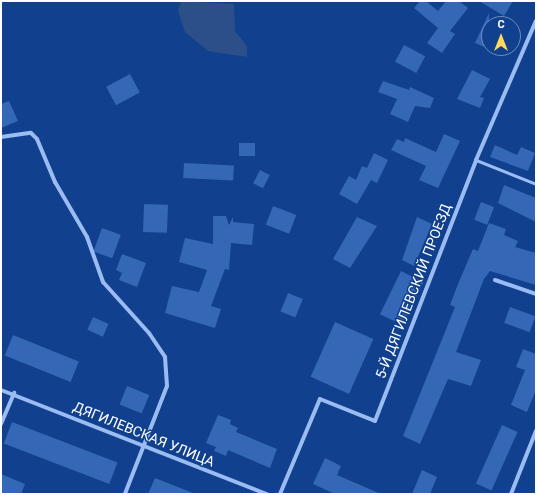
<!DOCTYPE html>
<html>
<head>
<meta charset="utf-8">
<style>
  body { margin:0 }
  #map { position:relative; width:537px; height:495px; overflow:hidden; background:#10408e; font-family:Roboto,sans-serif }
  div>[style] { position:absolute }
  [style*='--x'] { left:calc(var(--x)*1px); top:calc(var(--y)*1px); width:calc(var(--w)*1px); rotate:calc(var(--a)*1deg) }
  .water>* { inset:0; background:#2c4f8a }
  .building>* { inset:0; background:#3467b6; transform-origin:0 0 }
  .lane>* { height:3px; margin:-1.5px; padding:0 1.5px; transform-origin:1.5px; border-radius:1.5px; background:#9abcf2 }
  .street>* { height:4px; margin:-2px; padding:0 2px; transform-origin:2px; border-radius:2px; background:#9abcf2 }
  span { translate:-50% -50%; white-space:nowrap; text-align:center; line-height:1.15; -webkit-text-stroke:3px #10408e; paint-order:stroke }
  .street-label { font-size:14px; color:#fff }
  .frame { position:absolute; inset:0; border:2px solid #fff; pointer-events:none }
  .north { position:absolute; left:481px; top:16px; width:40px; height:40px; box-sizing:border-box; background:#10408e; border:1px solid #708cbb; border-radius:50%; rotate:0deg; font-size:11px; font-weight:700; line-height:16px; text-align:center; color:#fff }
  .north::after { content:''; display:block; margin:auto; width:14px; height:18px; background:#ffd95b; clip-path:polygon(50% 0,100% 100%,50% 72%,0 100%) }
</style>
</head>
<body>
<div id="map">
  <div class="water">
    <i style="clip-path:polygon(181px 1px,234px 4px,235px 31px,247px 46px,247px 57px,208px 51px,185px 32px,178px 11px)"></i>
  </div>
  <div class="building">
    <i style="clip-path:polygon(420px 1px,426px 1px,438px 11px,446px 1px,459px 1px,468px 8px,450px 31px,455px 34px,442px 53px,427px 43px,438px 28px,414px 8px)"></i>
    <i style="clip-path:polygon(479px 1px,513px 1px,504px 16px)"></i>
    <i style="clip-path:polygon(489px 13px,489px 49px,475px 43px)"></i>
    <i style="left:404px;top:45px;width:24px;height:19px;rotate:28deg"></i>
    <i style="clip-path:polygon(472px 70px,490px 79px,480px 97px,484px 98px,480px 108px,457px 99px)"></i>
    <i style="left:130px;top:74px;width:21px;height:27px;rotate:62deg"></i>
    <i style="clip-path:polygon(383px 81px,409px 90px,410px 87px,434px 98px,430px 108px,415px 106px,408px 122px,390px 114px,397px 99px,378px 92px)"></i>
    <i style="clip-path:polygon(9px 101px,18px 121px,1px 128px,1px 104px)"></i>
    <i style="clip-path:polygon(444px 134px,460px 141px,438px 188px,419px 180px,426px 166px,391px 150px,397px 139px,404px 142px,405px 138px,436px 152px)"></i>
    <i style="left:239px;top:143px;width:16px;height:13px"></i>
    <i style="clip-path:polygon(495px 145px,517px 155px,521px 147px,535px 153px,528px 171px,490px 157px)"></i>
    <i style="clip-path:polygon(374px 153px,388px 160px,377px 183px,371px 180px,357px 204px,339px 194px,349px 176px,356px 180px,362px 166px,367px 168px)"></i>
    <i style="left:184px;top:163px;width:50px;height:15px;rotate:3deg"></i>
    <i style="left:260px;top:170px;width:11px;height:15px;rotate:27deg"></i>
    <i style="clip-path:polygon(504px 185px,536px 198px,536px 222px,498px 203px)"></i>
    <i style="left:481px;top:202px;width:14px;height:19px;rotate:21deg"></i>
    <i style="left:144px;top:204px;width:24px;height:28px;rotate:2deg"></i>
    <i style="left:273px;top:206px;width:25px;height:20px;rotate:21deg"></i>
    <i style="clip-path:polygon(213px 216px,226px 216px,229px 225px,233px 217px,233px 222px,254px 224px,252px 245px,231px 243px,229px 270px,225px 269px,211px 306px,221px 309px,215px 328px,165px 313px,172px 286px,199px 292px,207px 270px,179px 262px,185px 238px,213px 244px)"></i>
    <i style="clip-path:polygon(357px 217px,377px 226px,350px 268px,333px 259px)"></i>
    <i style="clip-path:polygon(417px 217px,432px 224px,414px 266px,402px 260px)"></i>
    <i style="clip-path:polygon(489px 223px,506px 229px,504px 235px,518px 241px,515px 247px,536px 253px,536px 285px,490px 271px,484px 279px,456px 352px,481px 360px,471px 386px,448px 379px,420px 444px,403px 436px,455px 307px,450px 305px,458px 284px,473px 249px,478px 251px)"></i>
    <i style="left:102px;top:228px;width:20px;height:25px;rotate:20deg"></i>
    <i style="clip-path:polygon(122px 254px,146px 263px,137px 287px,119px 280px,122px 273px,116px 270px)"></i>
    <i style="left:401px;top:271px;width:25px;height:48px;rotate:26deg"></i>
    <i style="left:288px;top:293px;width:16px;height:20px;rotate:22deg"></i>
    <i style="left:510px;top:307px;width:27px;height:17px;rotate:20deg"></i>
    <i style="left:93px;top:317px;width:17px;height:14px;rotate:24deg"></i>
    <i style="left:335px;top:322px;width:42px;height:60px;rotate:24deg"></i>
    <i style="left:13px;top:335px;width:71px;height:22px;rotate:22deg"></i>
    <i style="clip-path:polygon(523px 349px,536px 354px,536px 390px,527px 412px,511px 405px,525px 370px,516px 367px)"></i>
    <i style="left:127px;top:386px;width:24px;height:20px;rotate:22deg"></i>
    <i style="clip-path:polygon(218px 415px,231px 420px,230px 424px,238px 428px,236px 432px,277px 449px,270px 468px,228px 450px,226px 456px,214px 451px,216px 447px,206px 443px)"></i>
    <i style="left:12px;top:422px;width:113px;height:23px;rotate:21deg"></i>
    <i style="left:502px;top:425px;width:17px;height:64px;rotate:24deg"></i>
    <i style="clip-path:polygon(325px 458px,341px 466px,337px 475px,381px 494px,335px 494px,313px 484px)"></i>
    <i style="clip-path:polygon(422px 470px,437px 477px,430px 494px,412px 494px)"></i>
    <i style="clip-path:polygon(1px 474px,25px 484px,21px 494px,1px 494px)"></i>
    <i style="clip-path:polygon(155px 478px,193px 493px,193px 494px,148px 494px)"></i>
  </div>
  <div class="lane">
    <i style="--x:476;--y:160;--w:65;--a:21.8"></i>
  </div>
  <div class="street">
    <i style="--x:1;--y:137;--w:30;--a:-8"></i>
    <i style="--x:31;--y:133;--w:8;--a:45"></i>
    <i style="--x:37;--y:139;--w:47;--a:67.3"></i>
    <i style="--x:55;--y:182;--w:64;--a:59.8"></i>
    <i style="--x:87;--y:237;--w:48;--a:70.4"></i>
    <i style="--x:103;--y:282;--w:69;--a:48"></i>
    <i style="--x:149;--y:333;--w:29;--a:56"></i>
    <i style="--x:165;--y:357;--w:29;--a:86"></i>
    <i style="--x:167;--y:386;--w:116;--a:111.3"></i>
    <i style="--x:495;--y:280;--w:43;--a:18.9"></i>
    <i style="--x:1;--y:390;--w:286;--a:21.4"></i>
    <i style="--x:1;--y:424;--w:34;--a:-67"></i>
    <i style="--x:280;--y:494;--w:103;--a:-67.2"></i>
    <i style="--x:320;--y:399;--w:59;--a:21.8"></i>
    <i style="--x:375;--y:421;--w:280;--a:-68.8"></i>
    <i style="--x:476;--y:160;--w:151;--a:-66.7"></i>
    <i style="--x:511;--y:494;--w:68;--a:-68.4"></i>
  </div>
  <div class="street-label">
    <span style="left:413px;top:291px;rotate:-69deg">5-Й ДЯГИЛЕВСКИЙ ПРОЕЗД</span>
    <span style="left:144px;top:434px;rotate:22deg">ДЯГИЛЕВСКАЯ УЛИЦА</span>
  </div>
  <div class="frame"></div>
  <div class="north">С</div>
</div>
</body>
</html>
